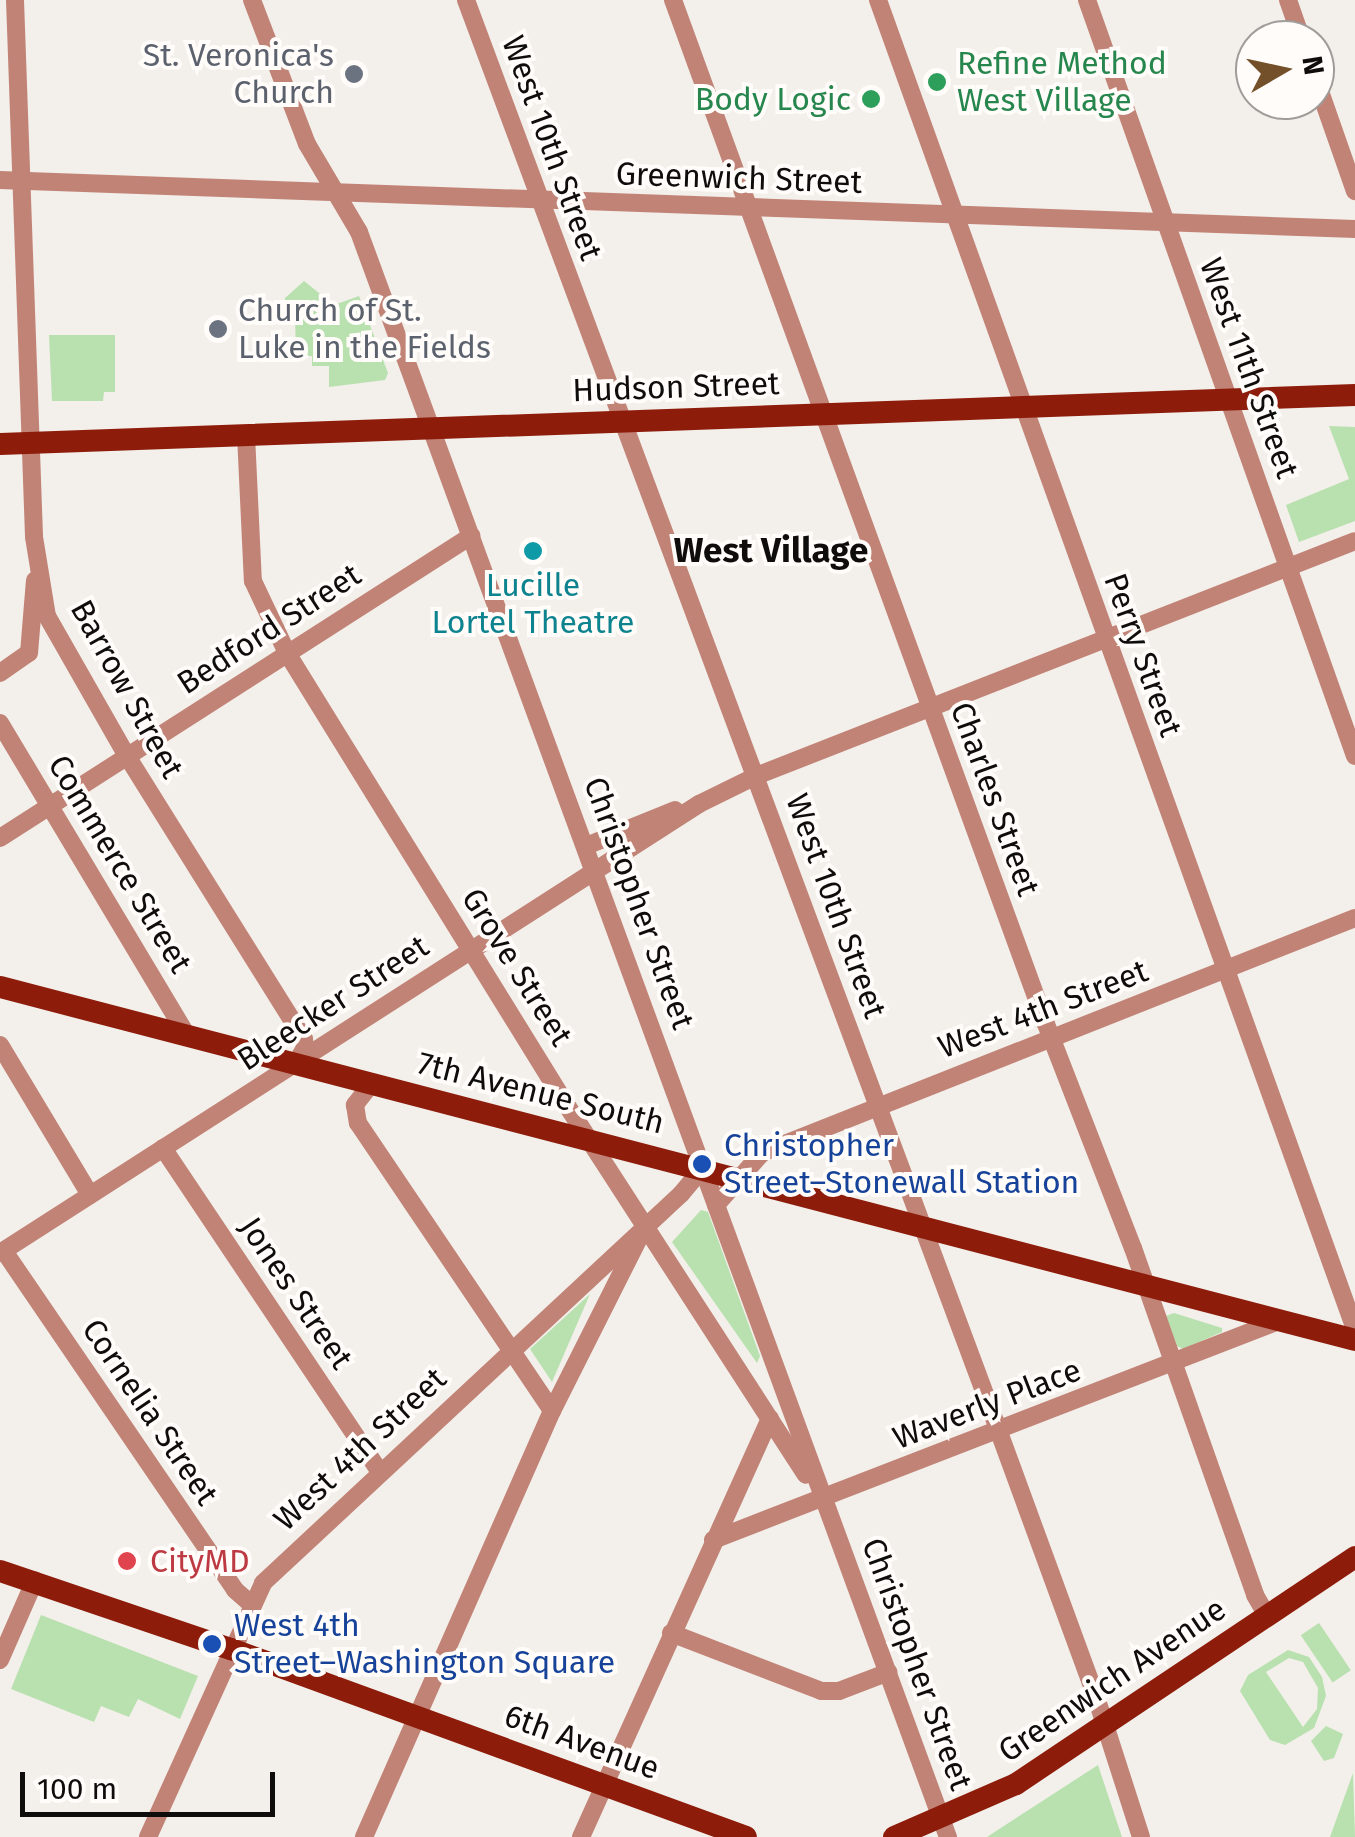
<!DOCTYPE html>
<html>
<head>
<meta charset="utf-8">
<style>
  body { margin:0 }
  #map { position:relative; width:1355px; height:1837px; overflow:hidden; background:#f3efea; font-family:"Fira Sans",sans-serif }
  div>[style] { position:absolute }
  [style*='--x'] { left:calc(var(--x)*1px); top:calc(var(--y)*1px); width:calc(var(--w)*1px); rotate:calc(var(--a)*1deg) }
  .green>* { inset:0; background:#b9e1af; transform-origin:0 0 }
  .minor>* { height:18px; margin:-9px; padding:0 9px; transform-origin:9px; border-radius:9px; background:#c28377 }
  .major>* { height:22px; margin:-11px; padding:0 11px; transform-origin:11px; border-radius:11px; background:#8d1c0b }
  .dots>* { width:28px; height:28px; translate:-50% -50%; box-sizing:border-box; border:5px solid #fffcf9; border-radius:50% }
  span { translate:-50% -50%; white-space:nowrap; text-align:center; line-height:1.15; -webkit-text-stroke:8px #fffcf9; paint-order:stroke }
  .worship-label { font-size:32px; color:#5b616d }
  .right { translate:-100% -50%; text-align:right }
  .left { translate:0 -50%; text-align:left }
  .leisure-label { font-size:32px; color:#27864d }
  .street-label { font-size:32px; color:#0e0d0b }
  .culture-label { font-size:32px; color:#0d838f }
  .transit-label { font-size:32px; color:#164399 }
  .health-label { font-size:32px; color:#be3a42 }
  .neighbourhood-label { font-size:35px; color:#0e0d0b; font-weight:700 }
  .north { position:absolute; left:1235px; top:20px; width:100px; height:100px; box-sizing:border-box; background:#fffcf9; border:2px solid #9f9c9a; border-radius:50%; rotate:81deg; font-size:28px; font-weight:700; line-height:40px; text-align:center; color:#0e0d0b }
  .north::after { content:''; display:block; margin:auto; width:35px; height:45px; background:#74502a; clip-path:polygon(50% 0,100% 100%,50% 72%,0 100%) }
  .scale { position:absolute; left:20px; top:1772px; width:255px; height:45px; box-sizing:border-box; border:5px solid #0e0d0b; border-top:0; padding-left:12px; font-size:30px; line-height:35px; white-space:nowrap; color:#0e0d0b; -webkit-text-stroke:8px #fffcf9; paint-order:stroke }
</style>
</head>
<body>
<div id="map">
  <div class="green">
    <i style="clip-path:polygon(304px 281px,334px 305px,359px 296px,388px 373px,385px 380px,329px 387px,329px 366px,312px 366px,312px 356px,296px 356px,295px 315px,284px 315px,285px 298px)"></i>
    <i style="clip-path:polygon(49px 335px,115px 335px,115px 392px,104px 392px,103px 401px,52px 401px)"></i>
    <i style="clip-path:polygon(1329px 426px,1355px 427px,1355px 521px,1299px 542px,1286px 505px,1349px 479px)"></i>
    <i style="clip-path:polygon(701px 1210px,708px 1212px,760px 1356px,757px 1363px,672px 1242px)"></i>
    <i style="clip-path:polygon(590px 1294px,552px 1382px,530px 1349px)"></i>
    <i style="clip-path:polygon(1174px 1313px,1222px 1328px,1222px 1332px,1183px 1349px,1177px 1346px,1166px 1316px)"></i>
    <i style="clip-path:polygon(41px 1615px,198px 1676px,180px 1719px,138px 1699px,129px 1717px,101px 1706px,94px 1722px,11px 1689px)"></i>
    <i style="left:1319px;top:1623px;width:57px;height:22px;rotate:56deg"></i>
    <i style="clip-path:polygon(evenodd,1288px 1650px,1309px 1657px,1322px 1677px,1326px 1696px,1314px 1728px,1285px 1745px,1270px 1740px,1240px 1691px,1248px 1675px,1288px 1650px,1289px 1658px,1303px 1662px,1318px 1688px,1317px 1709px,1303px 1727px,1266px 1672px,1289px 1658px)"></i>
    <i style="clip-path:polygon(1326px 1726px,1343px 1734px,1334px 1758px,1324px 1761px,1311px 1741px)"></i>
    <i style="clip-path:polygon(1098px 1765px,1122px 1837px,987px 1837px,1030px 1809px)"></i>
    <i style="clip-path:polygon(1353px 1773px,1355px 1837px,1330px 1837px)"></i>
  </div>
  <div class="minor">
    <i style="--x:15;--y:0;--w:537;--a:87.97"></i>
    <i style="--x:34;--y:537;--w:80;--a:80.7"></i>
    <i style="--x:47;--y:616;--w:161;--a:60.3"></i>
    <i style="--x:127;--y:756;--w:334;--a:58"></i>
    <i style="--x:304;--y:1039;--w:9;--a:84"></i>
    <i style="--x:305;--y:1048;--w:17;--a:121"></i>
    <i style="--x:252;--y:0;--w:154;--a:69.1"></i>
    <i style="--x:307;--y:144;--w:102;--a:59.4"></i>
    <i style="--x:359;--y:232;--w:1710;--a:69.85"></i>
    <i style="--x:466;--y:0;--w:1528;--a:69.58"></i>
    <i style="--x:999;--y:1432;--w:285;--a:69.9"></i>
    <i style="--x:1097;--y:1700;--w:144;--a:72.2"></i>
    <i style="--x:673;--y:0;--w:1090;--a:69.99"></i>
    <i style="--x:1046;--y:1024;--w:240;--a:68.8"></i>
    <i style="--x:1133;--y:1248;--w:368;--a:70.6"></i>
    <i style="--x:1255;--y:1595;--w:24;--a:60"></i>
    <i style="--x:878;--y:0;--w:1412;--a:70.26"></i>
    <i style="--x:1087;--y:0;--w:802;--a:70.48"></i>
    <i style="--x:1288;--y:0;--w:42;--a:70.7"></i>
    <i style="--x:1315;--y:77;--w:121;--a:70.7"></i>
    <i style="--x:0;--y:180;--w:1356;--a:2.07"></i>
    <i style="--x:246;--y:435;--w:146;--a:87.3"></i>
    <i style="--x:253;--y:581;--w:80;--a:64.7"></i>
    <i style="--x:287;--y:653;--w:527;--a:58.27"></i>
    <i style="--x:564;--y:1101;--w:445;--a:57.1"></i>
    <i style="--x:0;--y:673;--w:35;--a:-35"></i>
    <i style="--x:29;--y:653;--w:73;--a:-85.3"></i>
    <i style="--x:0;--y:723;--w:364;--a:59.1"></i>
    <i style="--x:0;--y:838;--w:560;--a:-32.67"></i>
    <i style="--x:586;--y:846;--w:96;--a:-22"></i>
    <i style="--x:0;--y:1045;--w:175;--a:59"></i>
    <i style="--x:372;--y:1083;--w:28;--a:128"></i>
    <i style="--x:355;--y:1105;--w:18;--a:81"></i>
    <i style="--x:358;--y:1123;--w:347;--a:56"></i>
    <i style="--x:163;--y:1148;--w:389;--a:56.2"></i>
    <i style="--x:716;--y:1205;--w:69;--a:-48.5"></i>
    <i style="--x:762;--y:1153;--w:638;--a:-21.62"></i>
    <i style="--x:4;--y:1251;--w:410;--a:55.7"></i>
    <i style="--x:235;--y:1590;--w:20;--a:41"></i>
    <i style="--x:0;--y:1253;--w:831;--a:-32.71"></i>
    <i style="--x:699;--y:804;--w:64;--a:-26.2"></i>
    <i style="--x:756;--y:776;--w:643;--a:-21.42"></i>
    <i style="--x:713;--y:1540;--w:609;--a:-21.17"></i>
    <i style="--x:671;--y:1633;--w:161;--a:21.1"></i>
    <i style="--x:821;--y:1691;--w:18;--a:0"></i>
    <i style="--x:839;--y:1691;--w:53;--a:-20.8"></i>
    <i style="--x:0;--y:1660;--w:87;--a:-66.4"></i>
    <i style="--x:148;--y:1837;--w:279;--a:-65.6"></i>
    <i style="--x:263;--y:1583;--w:571;--a:-42.94"></i>
    <i style="--x:681;--y:1194;--w:34;--a:-50"></i>
    <i style="--x:364;--y:1837;--w:466;--a:-66.2"></i>
    <i style="--x:552;--y:1411;--w:196;--a:-63.3"></i>
    <i style="--x:581;--y:1837;--w:459;--a:-65.7"></i>
  </div>
  <div class="major">
    <i style="--x:0;--y:444;--w:1356;--a:-2.07"></i>
    <i style="--x:0;--y:987;--w:1400;--a:14.6"></i>
    <i style="--x:0;--y:1571;--w:244;--a:18.7"></i>
    <i style="--x:231;--y:1649;--w:548;--a:20.05"></i>
    <i style="--x:894;--y:1837;--w:133;--a:-23.5"></i>
    <i style="--x:1016;--y:1784;--w:408;--a:-33.8"></i>
  </div>
  <div class="dots">
    <i style="left:354px;top:74px;background:#6b7280"></i>
    <i style="left:937px;top:82px;background:#2e9e5b"></i>
    <i style="left:871px;top:99px;background:#2e9e5b"></i>
    <i style="left:218px;top:329px;background:#6b7280"></i>
    <i style="left:533px;top:551px;background:#0f9aa8"></i>
    <i style="left:702px;top:1164px;background:#1a4fb4"></i>
    <i style="left:127px;top:1561px;background:#e0444e"></i>
    <i style="left:212px;top:1644px;background:#1a4fb4"></i>
  </div>
  <div class="worship-label">
    <span class="right" style="left:334px;top:74px">St. Veronica's<br>Church</span>
    <span class="left" style="left:238px;top:329px">Church of St.<br>Luke in the Fields</span>
  </div>
  <div class="leisure-label">
    <span class="left" style="left:957px;top:82px">Refine Method<br>West Village</span>
    <span class="right" style="left:851px;top:99px">Body Logic</span>
  </div>
  <div class="street-label">
    <span style="left:552px;top:148px;rotate:70deg">West 10th Street</span>
    <span style="left:739px;top:178px;rotate:2deg">Greenwich Street</span>
    <span style="left:1249px;top:368px;rotate:70deg">West 11th Street</span>
    <span style="left:676px;top:387px;rotate:-2deg">Hudson Street</span>
    <span style="left:269px;top:629px;rotate:-33deg">Bedford Street</span>
    <span style="left:1143px;top:655px;rotate:70deg">Perry Street</span>
    <span style="left:127px;top:689px;rotate:61deg">Barrow Street</span>
    <span style="left:995px;top:799px;rotate:70deg">Charles Street</span>
    <span style="left:120px;top:864px;rotate:59deg">Commerce Street</span>
    <span style="left:639px;top:903px;rotate:70deg">Christopher Street</span>
    <span style="left:836px;top:906px;rotate:70deg">West 10th Street</span>
    <span style="left:517px;top:967px;rotate:58deg">Grove Street</span>
    <span style="left:333px;top:1003px;rotate:-33deg">Bleecker Street</span>
    <span style="left:1043px;top:1009px;rotate:-21deg">West 4th Street</span>
    <span style="left:541px;top:1093px;rotate:14deg">7th Avenue South</span>
    <span style="left:296px;top:1293px;rotate:56deg">Jones Street</span>
    <span style="left:987px;top:1404px;rotate:-21deg">Waverly Place</span>
    <span style="left:150px;top:1412px;rotate:56deg">Cornelia Street</span>
    <span style="left:360px;top:1449px;rotate:-43deg">West 4th Street</span>
    <span style="left:917px;top:1664px;rotate:70deg">Christopher Street</span>
    <span style="left:1112px;top:1680px;rotate:-34deg">Greenwich Avenue</span>
    <span style="left:582px;top:1742px;rotate:20deg">6th Avenue</span>
  </div>
  <div class="culture-label">
    <span style="left:533px;top:604px">Lucille<br>Lortel Theatre</span>
  </div>
  <div class="transit-label">
    <span class="left" style="left:724px;top:1164px">Christopher<br>Street–Stonewall Station</span>
    <span class="left" style="left:234px;top:1644px">West 4th<br>Street–Washington Square</span>
  </div>
  <div class="health-label">
    <span class="left" style="left:150px;top:1561px">CityMD</span>
  </div>
  <div class="neighbourhood-label">
    <span style="left:771px;top:550px">West Village</span>
  </div>
  <div class="north">N</div>
  <div class="scale">100 m</div>
</div>
</body>
</html>
